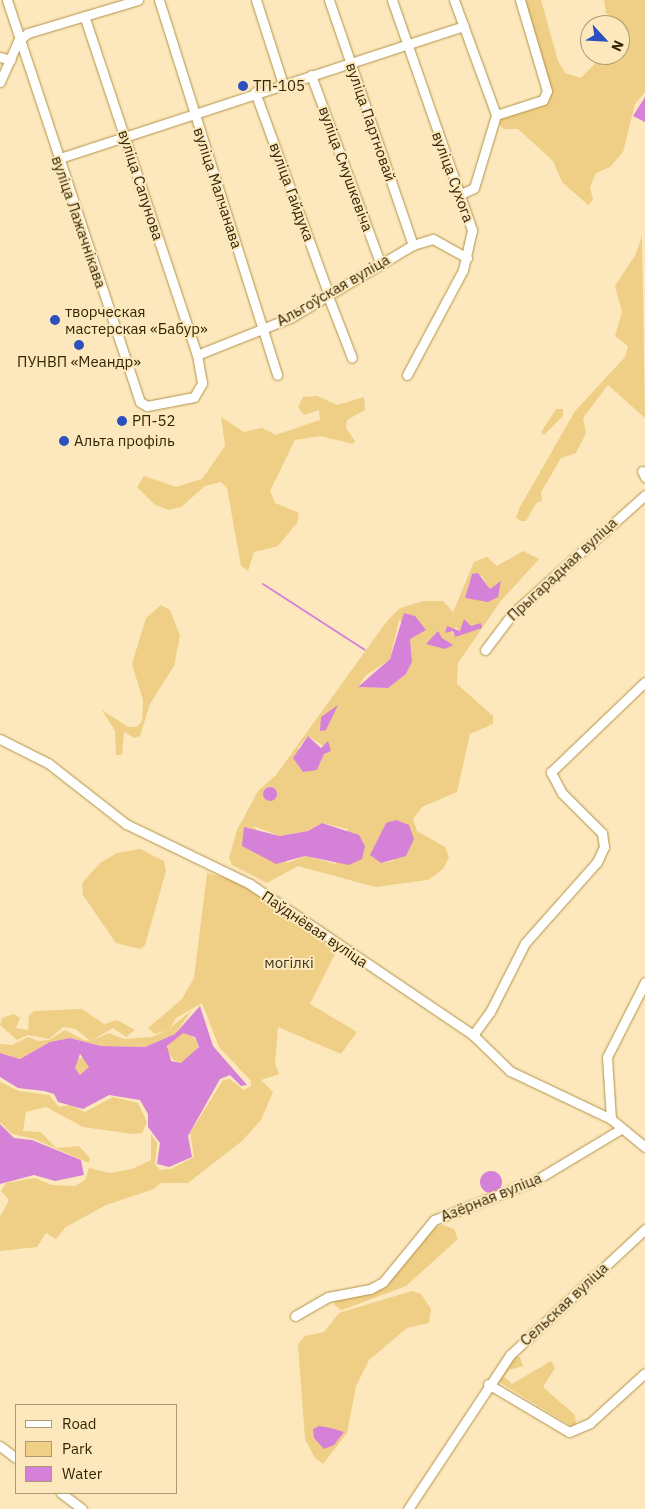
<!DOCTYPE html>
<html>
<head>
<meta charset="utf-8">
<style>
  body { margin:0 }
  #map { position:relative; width:645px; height:1509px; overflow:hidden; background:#fce8bc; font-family:"IBM Plex Sans",sans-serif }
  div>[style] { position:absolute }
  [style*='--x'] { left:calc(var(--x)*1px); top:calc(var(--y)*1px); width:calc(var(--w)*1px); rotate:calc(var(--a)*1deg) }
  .green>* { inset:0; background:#efce85 }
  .round { border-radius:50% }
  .water>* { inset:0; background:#d681d8 }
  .stream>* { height:2px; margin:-1px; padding:0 1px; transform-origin:1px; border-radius:1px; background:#d681d8 }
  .roads { filter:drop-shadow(0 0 1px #b29248) drop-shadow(0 0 1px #b29248) }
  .minor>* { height:9px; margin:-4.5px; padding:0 4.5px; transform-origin:4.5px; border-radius:4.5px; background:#fff }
  .dots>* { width:14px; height:14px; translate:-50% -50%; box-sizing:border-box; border:2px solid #fce8bc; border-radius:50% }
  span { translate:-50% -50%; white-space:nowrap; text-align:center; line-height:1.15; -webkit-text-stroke:4px #fce8bc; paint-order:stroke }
  .poi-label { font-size:15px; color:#332606 }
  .left { translate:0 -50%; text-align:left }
  .street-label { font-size:15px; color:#332606 }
  .park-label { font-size:15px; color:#3c331e }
  .legend { position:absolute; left:15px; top:1404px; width:162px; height:90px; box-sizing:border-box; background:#fce8bc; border:1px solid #ac9a73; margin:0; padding:6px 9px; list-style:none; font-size:15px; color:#332606 }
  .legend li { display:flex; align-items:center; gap:10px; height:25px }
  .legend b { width:25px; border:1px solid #ac9a73 }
  .north { position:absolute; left:580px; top:15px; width:50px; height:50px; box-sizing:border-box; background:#fce8bc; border:1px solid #ac9a73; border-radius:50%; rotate:115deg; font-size:14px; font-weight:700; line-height:20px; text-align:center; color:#332606 }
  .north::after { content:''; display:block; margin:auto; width:18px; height:22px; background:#2c50bf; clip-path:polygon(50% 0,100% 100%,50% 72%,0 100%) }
</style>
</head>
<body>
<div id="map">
  <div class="green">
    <i style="clip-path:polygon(523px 0,541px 0,558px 61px,565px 73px,581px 78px,603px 55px,620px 55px,620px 25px,606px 13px,604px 0,645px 0,645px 92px,635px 104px,623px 152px,610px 167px,596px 173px,590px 187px,593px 200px,588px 205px,562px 182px,553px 161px,518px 129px,504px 129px,498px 123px,500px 116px,546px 101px,552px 92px)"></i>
    <i style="clip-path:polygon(642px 235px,645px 418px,608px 385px,583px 418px,586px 433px,576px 453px,561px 458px,541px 492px,542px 501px,536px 503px,526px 521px,521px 521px,516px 518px,520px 507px,575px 411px,625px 357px,628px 346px,615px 336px,622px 312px,615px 286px,636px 254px)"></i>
    <i style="clip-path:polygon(317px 396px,337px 405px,364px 397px,365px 410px,347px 420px,346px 428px,355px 441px,353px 444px,320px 436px,295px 440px,270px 491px,275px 503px,299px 513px,297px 523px,278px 546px,254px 552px,248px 571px,241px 566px,227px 488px,221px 482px,205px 486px,181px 507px,168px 510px,154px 504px,137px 487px,144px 476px,176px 487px,202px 479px,225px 446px,221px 417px,244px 432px,262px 428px,276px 435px,320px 420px,319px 410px,304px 415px,298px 407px,303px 397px)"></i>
    <i style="clip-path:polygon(556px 409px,563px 409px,563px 416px,544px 435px,541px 432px)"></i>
    <i style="clip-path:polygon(evenodd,523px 551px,539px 559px,500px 602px,458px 663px,457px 684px,493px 716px,493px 724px,470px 734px,457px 792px,422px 807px,413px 819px,417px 831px,445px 847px,449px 857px,443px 869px,428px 880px,375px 887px,298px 866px,267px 883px,232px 865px,229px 858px,237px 830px,258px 791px,276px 775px,387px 621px,400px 608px,423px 601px,443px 601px,453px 612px,474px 562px,487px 557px,497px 566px,523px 551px,472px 574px,482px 576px,490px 589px,465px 598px,472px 574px,523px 551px,399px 620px,418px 633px,410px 639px,412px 662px,406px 674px,388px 688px,358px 687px,365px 676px,390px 659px,399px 620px,523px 551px,466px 621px,471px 627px,481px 624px,481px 628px,454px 636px,451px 631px,456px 627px,460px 631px,466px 621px,523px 551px,308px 736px,331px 751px,324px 754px,317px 770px,312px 769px,298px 748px,308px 736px,523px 551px,322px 823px,348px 829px,336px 864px,305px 856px,287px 863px,253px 826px,280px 836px,308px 831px,322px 823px,523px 551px,386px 823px,394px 861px,381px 863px,371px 855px,386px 823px)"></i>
    <i style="clip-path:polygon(161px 605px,170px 610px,180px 636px,174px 666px,150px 704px,140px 736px,134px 738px,124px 732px,122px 755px,116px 755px,115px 731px,102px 710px,128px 727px,137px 727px,142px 721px,143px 700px,132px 664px,146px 618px)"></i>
    <i style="clip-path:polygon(140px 849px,164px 861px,166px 871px,145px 945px,140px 949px,116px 943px,83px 895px,82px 883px,100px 863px,117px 853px)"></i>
    <i style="clip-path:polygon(207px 873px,235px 880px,337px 950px,310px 1004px,357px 1032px,341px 1054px,278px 1027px,275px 1063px,279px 1074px,261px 1080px,273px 1092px,261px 1120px,242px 1141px,188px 1183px,161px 1183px,154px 1189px,106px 1205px,66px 1227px,56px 1239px,46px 1233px,37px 1247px,0 1251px,0 1217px,9px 1200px,1px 1191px,6px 1183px,35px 1178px,52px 1185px,75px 1186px,85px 1180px,89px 1168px,110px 1173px,132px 1169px,151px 1160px,151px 1134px,157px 1143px,155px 1164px,160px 1170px,171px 1169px,194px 1157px,190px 1133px,223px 1080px,230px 1079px,244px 1090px,251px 1086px,251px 1081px,219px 1047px,202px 1003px,176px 1018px,170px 1028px,192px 1010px,175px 1034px,145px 1047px,101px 1046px,70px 1038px,50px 1042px,20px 1059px,0 1053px,0 1044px,12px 1045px,28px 1037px,39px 1041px,49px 1040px,65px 1030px,84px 1040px,90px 1041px,76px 1029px,63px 1027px,49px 1039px,28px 1035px,17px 1040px,0 1025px,2px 1018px,14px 1014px,20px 1018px,16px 1028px,28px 1030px,29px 1015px,34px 1011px,82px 1009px,104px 1024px,117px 1020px,135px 1030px,126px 1037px,113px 1028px,91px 1041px,109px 1033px,124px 1039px,152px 1037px,168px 1030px,155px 1034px,148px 1028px,182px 999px,194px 978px)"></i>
    <i class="round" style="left:168px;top:1033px;width:30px;height:30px"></i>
    <i class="round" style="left:73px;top:1058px;width:16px;height:16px"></i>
    <i style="clip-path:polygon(0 1082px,19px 1091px,49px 1095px,59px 1107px,70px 1105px,85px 1112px,113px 1097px,138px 1103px,147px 1122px,142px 1133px,133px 1134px,83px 1127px,46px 1107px,26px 1112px,23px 1131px,41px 1132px,56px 1148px,79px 1146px,90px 1158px,89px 1163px,34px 1139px,12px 1134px,0 1122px)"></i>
    <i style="clip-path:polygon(443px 1225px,454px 1229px,458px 1239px,406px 1286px,342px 1310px,334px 1305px,335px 1298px,391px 1279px,430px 1229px)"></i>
    <i style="clip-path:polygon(412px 1291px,421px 1294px,431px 1309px,429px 1323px,407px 1328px,369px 1360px,356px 1386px,347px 1433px,323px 1464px,315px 1458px,305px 1439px,298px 1344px,305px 1336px,324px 1332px,339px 1313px)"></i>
    <i style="clip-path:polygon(514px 1356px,520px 1357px,523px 1366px,509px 1370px,504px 1377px,512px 1384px,551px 1361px,555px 1368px,543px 1387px,575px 1415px,576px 1425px,571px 1426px,499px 1382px,498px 1374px)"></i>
  </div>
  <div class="water">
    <i style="clip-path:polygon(645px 97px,645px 122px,633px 116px)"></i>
    <i style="clip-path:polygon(478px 573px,490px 589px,501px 581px,498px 597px,488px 602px,465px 598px,472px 574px)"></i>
    <i style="clip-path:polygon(404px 613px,415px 616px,426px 630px,410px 639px,412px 662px,406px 674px,388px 688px,358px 687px,390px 659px)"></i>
    <i style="clip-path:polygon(464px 619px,471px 626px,481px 623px,482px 628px,455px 637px,453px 631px,445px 633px,447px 626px,460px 631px)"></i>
    <i style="clip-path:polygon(438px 631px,442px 638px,453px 645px,445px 649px,426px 644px)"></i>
    <i style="clip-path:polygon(338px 705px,326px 730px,320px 731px,321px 717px)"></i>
    <i style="clip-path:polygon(308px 736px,321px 748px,328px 741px,331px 751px,324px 754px,317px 770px,303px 772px,293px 758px)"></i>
    <i class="round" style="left:263px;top:787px;width:14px;height:14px"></i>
    <i style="clip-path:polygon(396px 820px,409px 825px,414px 839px,406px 856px,381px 863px,370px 855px,386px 823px)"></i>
    <i style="clip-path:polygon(322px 823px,359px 835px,365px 846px,362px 859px,349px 865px,305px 856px,276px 864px,242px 846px,244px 827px,280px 836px,308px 831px)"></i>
    <i style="clip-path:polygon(evenodd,200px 1006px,213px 1046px,247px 1085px,241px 1086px,230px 1075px,220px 1079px,188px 1136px,192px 1157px,169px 1167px,157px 1164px,160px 1143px,148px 1127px,148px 1114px,140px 1100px,109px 1095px,83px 1109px,58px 1102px,54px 1094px,44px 1091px,18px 1088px,0 1077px,0 1053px,20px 1059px,50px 1042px,70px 1038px,101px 1046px,145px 1047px,175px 1034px,200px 1006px,183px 1033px,195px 1037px,199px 1047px,181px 1063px,171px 1061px,167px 1046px,183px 1033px,200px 1006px,80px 1054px,89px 1067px,80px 1075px,75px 1068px,80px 1054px)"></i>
    <i style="clip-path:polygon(0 1124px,14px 1138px,32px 1140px,81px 1160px,84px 1175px,55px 1181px,34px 1175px,0 1184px)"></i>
    <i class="round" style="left:480px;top:1171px;width:22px;height:22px"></i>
    <i style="clip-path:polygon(319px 1426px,331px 1428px,344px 1432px,334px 1445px,324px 1449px,314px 1438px,313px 1429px)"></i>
  </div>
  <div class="stream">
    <i style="--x:263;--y:584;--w:121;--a:32.9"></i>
  </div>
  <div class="roads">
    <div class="minor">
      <i style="--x:7;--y:0;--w:423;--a:71.7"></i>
      <i style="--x:140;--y:402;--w:8;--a:30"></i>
      <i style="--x:147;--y:406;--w:48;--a:-10.8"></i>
      <i style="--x:194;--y:397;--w:16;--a:-60"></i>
      <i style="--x:202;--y:383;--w:28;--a:-100"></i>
      <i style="--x:197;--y:355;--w:357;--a:-108.4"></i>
      <i style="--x:159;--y:0;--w:393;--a:72.5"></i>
      <i style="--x:256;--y:0;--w:88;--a:72.2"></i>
      <i style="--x:329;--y:0;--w:259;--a:71.1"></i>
      <i style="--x:392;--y:0;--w:244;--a:70.8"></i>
      <i style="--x:472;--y:230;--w:41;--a:102.7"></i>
      <i style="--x:463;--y:270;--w:119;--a:118.1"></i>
      <i style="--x:454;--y:0;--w:122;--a:69.9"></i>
      <i style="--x:18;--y:41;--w:13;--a:-39"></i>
      <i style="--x:28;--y:33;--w:115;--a:-16.7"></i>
      <i style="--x:0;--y:57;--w:11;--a:15"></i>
      <i style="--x:311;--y:75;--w:200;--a:69.8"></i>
      <i style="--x:0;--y:82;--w:45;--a:-66.3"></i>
      <i style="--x:255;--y:92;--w:214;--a:70"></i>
      <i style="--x:57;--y:159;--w:428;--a:-18.1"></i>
      <i style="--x:461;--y:194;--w:14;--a:-25"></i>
      <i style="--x:474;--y:188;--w:76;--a:-73.2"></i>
      <i style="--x:496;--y:115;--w:49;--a:-17.7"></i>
      <i style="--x:543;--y:100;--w:10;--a:-66"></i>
      <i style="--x:547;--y:91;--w:95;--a:-106.5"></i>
      <i style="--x:328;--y:296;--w:66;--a:68.8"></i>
      <i style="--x:197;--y:355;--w:102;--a:-21.8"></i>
      <i style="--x:292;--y:317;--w:141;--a:-30.8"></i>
      <i style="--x:413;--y:245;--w:21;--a:-17"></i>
      <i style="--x:433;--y:239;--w:39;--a:29"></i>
      <i style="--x:642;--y:471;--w:7;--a:63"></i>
      <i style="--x:485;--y:650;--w:46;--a:-52.9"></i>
      <i style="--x:513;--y:613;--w:177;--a:-41.8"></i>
      <i style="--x:0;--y:739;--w:54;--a:26.6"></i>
      <i style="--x:48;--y:763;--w:99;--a:38"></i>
      <i style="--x:126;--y:824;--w:138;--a:25.8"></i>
      <i style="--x:250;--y:884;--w:269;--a:34.1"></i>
      <i style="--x:473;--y:1035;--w:52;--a:44.2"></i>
      <i style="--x:510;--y:1071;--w:112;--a:25.4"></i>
      <i style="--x:611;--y:1119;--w:44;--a:39.5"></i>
      <i style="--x:473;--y:1035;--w:29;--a:-54"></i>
      <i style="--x:490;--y:1012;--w:77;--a:-63.1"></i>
      <i style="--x:525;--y:943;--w:108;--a:-48.4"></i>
      <i style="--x:597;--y:862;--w:17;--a:-65"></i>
      <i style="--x:604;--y:847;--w:14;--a:-98"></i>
      <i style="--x:602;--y:833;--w:57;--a:-135"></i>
      <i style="--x:562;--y:793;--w:24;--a:-118"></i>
      <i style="--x:551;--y:772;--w:130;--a:-43.8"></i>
      <i style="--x:611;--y:1119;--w:62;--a:-93.7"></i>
      <i style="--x:607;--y:1057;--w:84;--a:-63.1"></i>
      <i style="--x:295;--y:1316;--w:38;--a:-30"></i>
      <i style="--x:328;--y:1297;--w:43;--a:-10.8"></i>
      <i style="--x:370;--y:1289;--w:15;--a:-28"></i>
      <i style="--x:383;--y:1282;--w:80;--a:-50.6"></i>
      <i style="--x:434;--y:1220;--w:110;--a:-21.4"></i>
      <i style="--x:536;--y:1180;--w:99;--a:-31"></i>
      <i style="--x:488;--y:1384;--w:94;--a:30.7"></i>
      <i style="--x:569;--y:1432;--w:23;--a:-23"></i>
      <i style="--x:590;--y:1423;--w:74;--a:-42.3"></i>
      <i style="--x:0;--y:1446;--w:20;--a:37"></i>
      <i style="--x:61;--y:1493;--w:26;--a:37"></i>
      <i style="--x:408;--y:1509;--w:185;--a:-56.5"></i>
      <i style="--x:510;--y:1355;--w:185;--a:-43"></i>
    </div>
  </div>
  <div class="dots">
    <i style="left:243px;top:86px;background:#2c50bf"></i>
    <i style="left:55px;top:320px;background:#2c50bf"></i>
    <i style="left:79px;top:345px;background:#2c50bf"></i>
    <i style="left:122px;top:421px;background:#2c50bf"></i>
    <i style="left:64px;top:441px;background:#2c50bf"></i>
  </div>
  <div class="poi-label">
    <span class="left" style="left:253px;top:86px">ТП-105</span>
    <span class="left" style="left:65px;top:320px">творческая<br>мастерская «Бабур»</span>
    <span style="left:79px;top:362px">ПУНВП «Меандр»</span>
    <span class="left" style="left:132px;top:421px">РП-52</span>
    <span class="left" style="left:74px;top:441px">Альта профіль</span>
  </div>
  <div class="street-label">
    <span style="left:371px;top:122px;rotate:71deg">вуліца Партновай</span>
    <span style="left:346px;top:169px;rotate:70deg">вуліца Смушкевіча</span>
    <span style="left:453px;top:177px;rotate:70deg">вуліца Сухога</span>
    <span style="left:141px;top:185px;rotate:72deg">вуліца Сапунова</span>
    <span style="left:218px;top:188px;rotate:72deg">вуліца Малчанава</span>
    <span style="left:292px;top:192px;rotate:70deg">вуліца Гайдука</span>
    <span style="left:79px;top:222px;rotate:71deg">вуліца Лажачнікава</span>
    <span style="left:333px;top:290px;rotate:-30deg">Альгоўская вуліца</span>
    <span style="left:562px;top:569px;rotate:-43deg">Прыгарадная вуліца</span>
    <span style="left:315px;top:929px;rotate:34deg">Паўднёвая вуліца</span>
    <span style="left:491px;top:1197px;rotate:-22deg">Азёрная вуліца</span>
    <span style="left:564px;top:1304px;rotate:-43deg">Сельская вуліца</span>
  </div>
  <div class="park-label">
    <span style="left:289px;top:963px">могілкі</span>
  </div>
  <ul class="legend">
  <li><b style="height:6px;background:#fff"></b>Road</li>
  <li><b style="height:14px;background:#efce85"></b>Park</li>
  <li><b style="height:14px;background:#d681d8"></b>Water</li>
  </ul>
  <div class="north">N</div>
</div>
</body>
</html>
